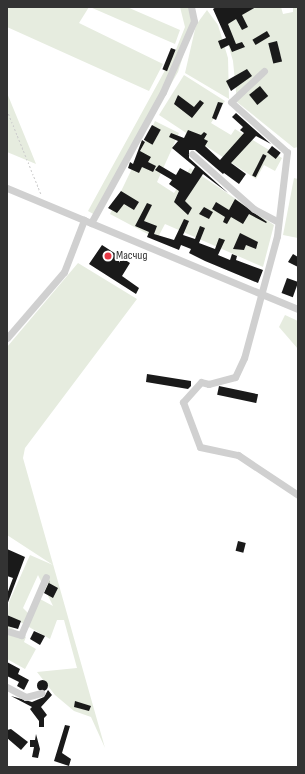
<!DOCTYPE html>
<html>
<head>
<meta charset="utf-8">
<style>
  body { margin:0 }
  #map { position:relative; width:305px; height:774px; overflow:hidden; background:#fff; font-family:"Sofia Sans Condensed",sans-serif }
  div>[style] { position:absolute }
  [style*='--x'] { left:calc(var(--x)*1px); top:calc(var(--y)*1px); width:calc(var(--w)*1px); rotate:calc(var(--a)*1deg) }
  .green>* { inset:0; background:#e6ecdf }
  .building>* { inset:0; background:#1a1a1a; transform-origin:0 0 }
  .round { border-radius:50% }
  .path>* { height:1px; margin-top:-0.5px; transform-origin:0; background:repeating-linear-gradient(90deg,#cdcdcd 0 2px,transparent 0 4px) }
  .minor>* { height:7px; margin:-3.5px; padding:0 3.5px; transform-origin:3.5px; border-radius:3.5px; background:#d0d0d0 }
  .dots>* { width:11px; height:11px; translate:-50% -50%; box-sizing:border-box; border:2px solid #fff; border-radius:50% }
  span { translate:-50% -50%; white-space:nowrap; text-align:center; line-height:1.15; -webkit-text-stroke:4px #fff; paint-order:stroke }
  .poi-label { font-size:12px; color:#333 }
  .left { translate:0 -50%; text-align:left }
  .frame { position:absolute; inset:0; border:8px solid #333; pointer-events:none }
</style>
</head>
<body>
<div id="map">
  <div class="green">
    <i style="clip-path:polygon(7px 7px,89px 7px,79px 23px,163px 64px,149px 91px,7px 27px)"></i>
    <i style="clip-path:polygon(90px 7px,127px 7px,180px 30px,175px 44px)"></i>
    <i style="clip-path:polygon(180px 7px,191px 7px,195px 18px,178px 72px,95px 215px,88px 211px,175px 52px,185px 27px)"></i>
    <i style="clip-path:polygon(223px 7px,281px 7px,283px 14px,293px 12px,293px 7px,298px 7px,298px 147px,294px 148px,237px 102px,233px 61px,218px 10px)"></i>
    <i style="clip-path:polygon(207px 10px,218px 25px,228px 58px,229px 99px,185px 73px,196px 25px)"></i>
    <i style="clip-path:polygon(184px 75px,225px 101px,211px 123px,231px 135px,235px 129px,282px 158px,275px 171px,264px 165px,256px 179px,159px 115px)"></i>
    <i style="clip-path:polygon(7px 93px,30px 149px,36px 164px,7px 152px)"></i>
    <i style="clip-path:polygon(155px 121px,179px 133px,157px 182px,174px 193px,190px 168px,274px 225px,263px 267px,165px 224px,157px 239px,110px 214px)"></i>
    <i style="clip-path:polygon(294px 178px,298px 179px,298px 238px,283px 235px)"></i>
    <i style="clip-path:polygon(evenodd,78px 263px,137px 299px,25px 448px,23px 458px,105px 748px,91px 717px,74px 711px,55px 695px,37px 672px,77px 668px,64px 620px,57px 620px,50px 639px,8px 615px,9px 602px,30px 555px,53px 565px,7px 535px,7px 347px,78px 263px,38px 575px,53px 606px,40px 599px,31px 616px,23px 608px,38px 575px)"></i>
    <i style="clip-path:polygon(285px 315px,298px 321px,298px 349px,279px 327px)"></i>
    <i style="clip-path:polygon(7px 625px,26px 637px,24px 642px,36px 649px,25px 669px,7px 659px)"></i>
  </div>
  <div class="building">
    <i style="clip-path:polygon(216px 7px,256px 7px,242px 15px,248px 27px,242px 30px,236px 19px,228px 24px,236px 44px,242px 42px,245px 47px,232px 52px,229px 45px,221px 49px,218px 41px,226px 38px,213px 9px)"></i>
    <i style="left:267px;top:31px;width:6px;height:17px;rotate:59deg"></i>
    <i style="left:277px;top:41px;width:21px;height:9px;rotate:76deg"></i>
    <i style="left:171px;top:48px;width:5px;height:23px;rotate:22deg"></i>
    <i style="clip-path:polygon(247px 69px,252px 76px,231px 91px,226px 81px)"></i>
    <i style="left:260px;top:86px;width:13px;height:14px;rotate:51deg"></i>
    <i style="clip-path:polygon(178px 95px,194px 107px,200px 100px,204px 103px,192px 118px,174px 104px)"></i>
    <i style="clip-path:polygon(218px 102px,223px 103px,216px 120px,212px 118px)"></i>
    <i style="clip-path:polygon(236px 113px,271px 144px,256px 136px,231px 163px,246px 174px,239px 184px,224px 173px,223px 174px,195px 150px,189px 150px,189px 158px,228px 193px,203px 174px,185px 201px,192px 208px,188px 215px,174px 202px,179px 191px,169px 184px,172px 180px,155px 170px,159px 165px,176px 175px,180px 168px,191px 174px,195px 167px,172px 148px,178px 141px,169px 137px,171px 133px,184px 138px,188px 130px,201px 135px,204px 132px,207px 134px,204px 139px,208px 141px,205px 146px,220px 160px,244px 133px,240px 130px,243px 127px,232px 117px)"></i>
    <i style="left:152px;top:125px;width:10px;height:17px;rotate:29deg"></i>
    <i style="clip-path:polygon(142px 140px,145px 142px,140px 151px,151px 157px,148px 162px,156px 166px,153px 172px,142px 167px,139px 173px,128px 168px,130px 162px,133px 164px)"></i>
    <i style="left:272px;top:146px;width:11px;height:8px;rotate:38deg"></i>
    <i style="left:263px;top:154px;width:4px;height:24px;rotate:27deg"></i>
    <i style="clip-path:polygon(121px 191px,139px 202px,134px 210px,124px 204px,117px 213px,108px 208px)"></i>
    <i style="clip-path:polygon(235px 199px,267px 222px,266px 223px,249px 214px,243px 224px,231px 217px,227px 224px,223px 222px,225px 217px,212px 209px,216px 202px,229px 210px)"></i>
    <i style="clip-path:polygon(147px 203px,152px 205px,144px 221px,157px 226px,154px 234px,174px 240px,184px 219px,189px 221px,183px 235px,195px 239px,200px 226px,205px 228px,199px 243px,215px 249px,219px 238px,225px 240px,218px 255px,230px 260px,232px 254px,237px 256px,236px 260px,263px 270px,258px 283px,205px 261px,189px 253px,191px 249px,181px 245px,179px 250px,147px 237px,149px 232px,135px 226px)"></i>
    <i style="clip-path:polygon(204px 207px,213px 212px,209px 219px,199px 214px)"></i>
    <i style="clip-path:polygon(240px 233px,258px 242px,256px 249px,246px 245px,244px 250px,233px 249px)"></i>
    <i style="clip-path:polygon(102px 245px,130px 263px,122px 276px,139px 288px,136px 294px,89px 264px)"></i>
    <i style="clip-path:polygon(293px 254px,298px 257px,298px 267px,288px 262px)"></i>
    <i style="left:287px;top:278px;width:12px;height:16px;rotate:20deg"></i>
    <i style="clip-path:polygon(147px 374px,191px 381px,191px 386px,188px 389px,146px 382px)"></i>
    <i style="left:219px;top:386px;width:40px;height:9px;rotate:12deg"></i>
    <i style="left:238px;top:541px;width:8px;height:10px;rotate:14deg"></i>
    <i style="clip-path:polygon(7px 549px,25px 557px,7px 605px,7px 594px,13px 578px,7px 576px)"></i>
    <i style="clip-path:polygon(50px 580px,49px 583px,58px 588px,53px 598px,44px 593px)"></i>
    <i style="clip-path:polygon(7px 615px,21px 621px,18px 629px,7px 626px)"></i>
    <i style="clip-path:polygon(34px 631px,45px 636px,40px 645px,30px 639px)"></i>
    <i style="clip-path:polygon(7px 662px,20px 669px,18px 674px,29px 680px,24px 690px,17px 686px,19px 682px,7px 676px)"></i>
    <i class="round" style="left:36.5px;top:679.5px;width:11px;height:11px"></i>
    <i style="clip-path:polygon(48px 690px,52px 695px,41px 707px,47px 715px,44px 718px,44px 727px,39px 727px,39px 721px,30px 709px,32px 707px,11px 696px,32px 702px,44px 697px)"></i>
    <i style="clip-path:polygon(75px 701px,91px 706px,89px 711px,74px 707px)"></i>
    <i style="clip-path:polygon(65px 725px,70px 726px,62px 753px,71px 759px,69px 766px,54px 761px)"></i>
    <i style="clip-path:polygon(11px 729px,28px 742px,21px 750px,7px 738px,7px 730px)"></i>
    <i style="clip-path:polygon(36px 734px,40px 749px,38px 758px,32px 757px,34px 747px,30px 747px,30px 740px,35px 740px)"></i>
  </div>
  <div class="path">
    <i style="--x:7;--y:110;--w:91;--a:68"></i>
  </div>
  <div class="minor">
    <i style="--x:264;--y:71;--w:45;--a:136.8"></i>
    <i style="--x:231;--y:102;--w:75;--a:41.8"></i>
    <i style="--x:287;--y:152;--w:85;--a:96.8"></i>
    <i style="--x:277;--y:236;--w:126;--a:105.1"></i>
    <i style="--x:244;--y:358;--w:21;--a:115"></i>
    <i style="--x:235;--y:377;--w:27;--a:165"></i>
    <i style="--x:209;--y:384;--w:8;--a:-166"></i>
    <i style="--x:201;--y:382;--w:27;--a:132"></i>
    <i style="--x:183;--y:402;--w:48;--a:69.3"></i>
    <i style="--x:200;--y:447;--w:39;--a:12"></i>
    <i style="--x:238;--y:455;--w:72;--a:33.7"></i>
    <i style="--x:192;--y:154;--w:83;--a:41.6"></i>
    <i style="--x:254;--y:209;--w:27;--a:28"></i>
    <i style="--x:7;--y:188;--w:315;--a:22.6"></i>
    <i style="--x:91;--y:223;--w:149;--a:-61.2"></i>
    <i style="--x:163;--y:92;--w:77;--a:-66.4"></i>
    <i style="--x:194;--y:21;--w:14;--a:-102"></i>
    <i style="--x:7;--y:338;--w:87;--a:-49.2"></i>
    <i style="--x:64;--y:272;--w:56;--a:-69"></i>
    <i style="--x:7;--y:631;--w:15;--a:16"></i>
    <i style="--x:21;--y:635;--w:63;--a:-66.7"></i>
    <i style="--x:7;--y:687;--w:21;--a:28"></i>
    <i style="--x:26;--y:697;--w:16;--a:-15"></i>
  </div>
  <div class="dots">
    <i style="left:108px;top:256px;background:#e63946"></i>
  </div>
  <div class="poi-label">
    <span class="left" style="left:116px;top:256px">Масчид</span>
  </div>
  <div class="frame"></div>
</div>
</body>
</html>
